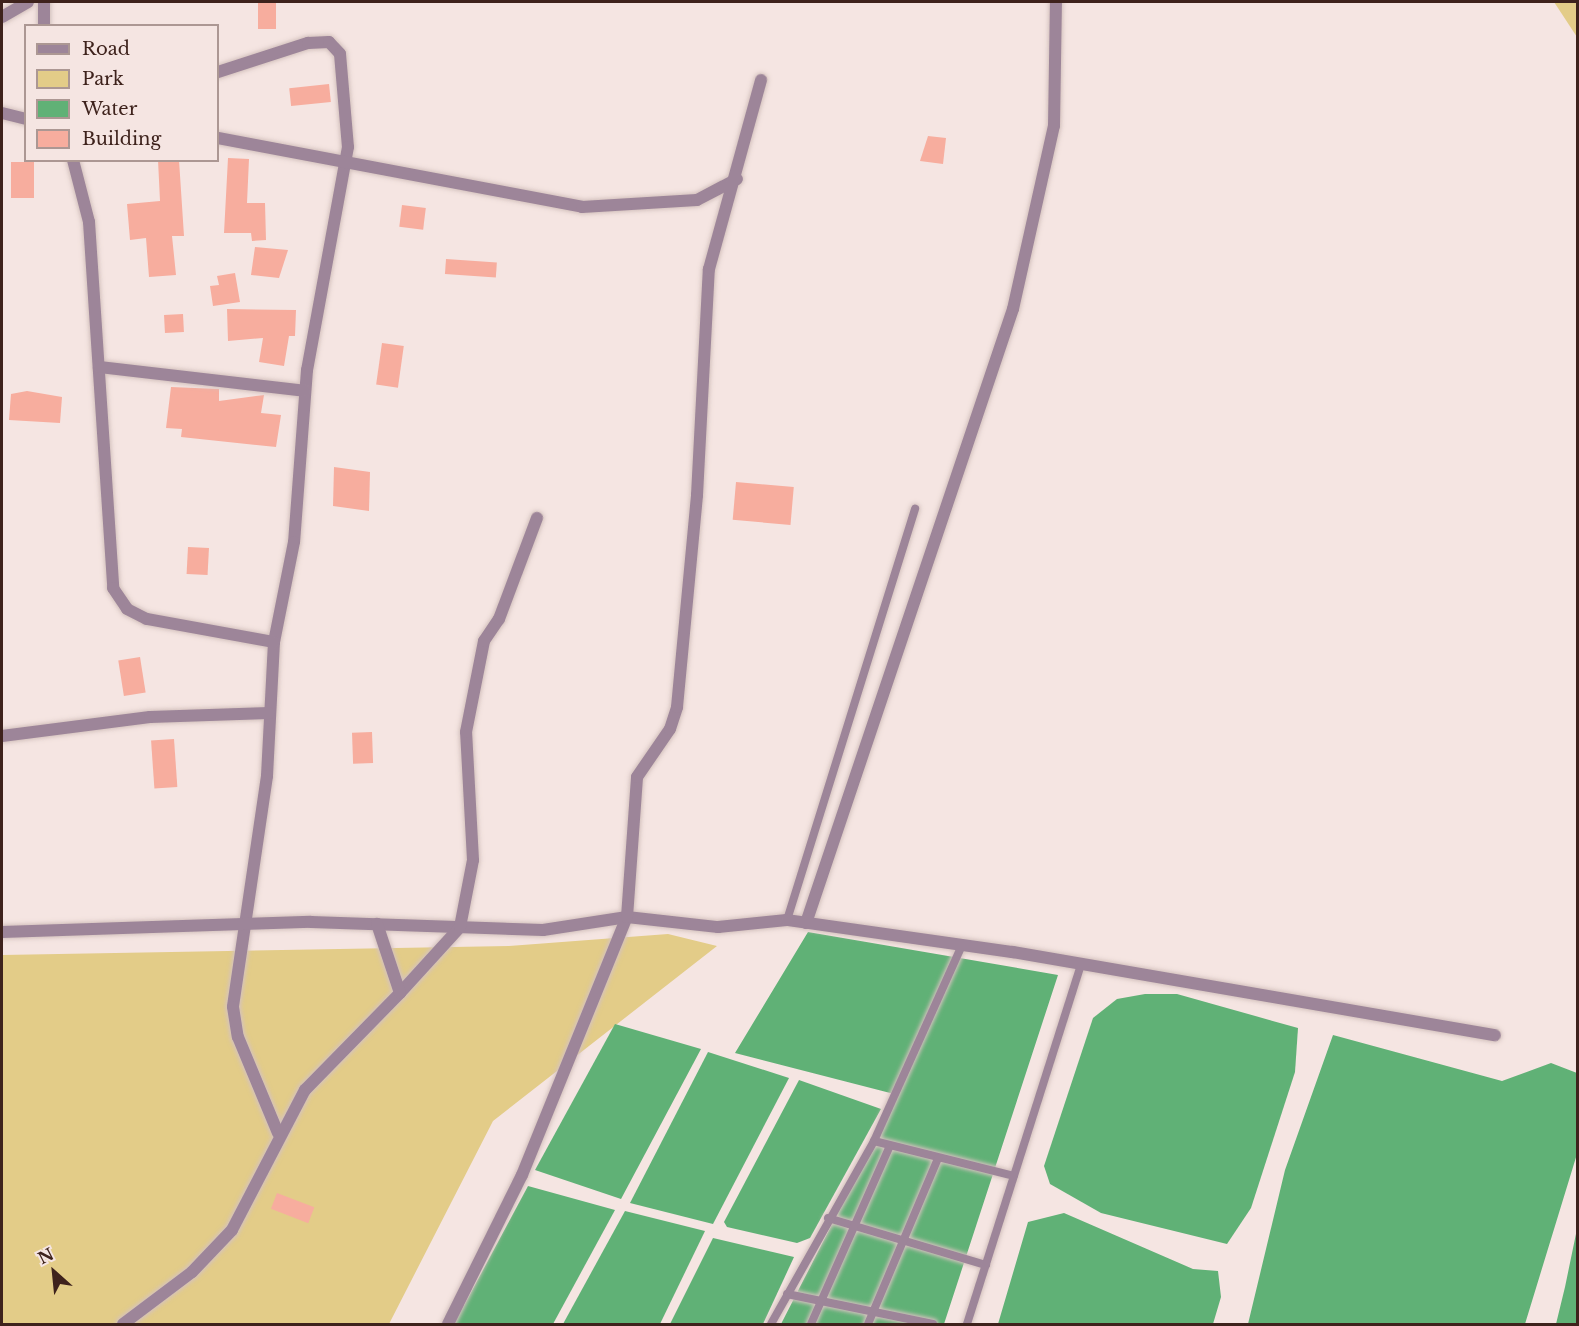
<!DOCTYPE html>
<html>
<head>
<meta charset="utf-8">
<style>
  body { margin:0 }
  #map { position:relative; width:1579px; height:1326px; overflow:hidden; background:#f5e5e2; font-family:"Libre Baskerville",serif }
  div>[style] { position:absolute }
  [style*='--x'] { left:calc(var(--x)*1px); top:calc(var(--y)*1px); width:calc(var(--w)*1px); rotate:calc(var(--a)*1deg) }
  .green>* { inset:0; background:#e3cc88 }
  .water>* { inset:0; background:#60b176 }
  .building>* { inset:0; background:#f7ad9e; transform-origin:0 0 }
  .roads { filter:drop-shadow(0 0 2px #d4c2be) drop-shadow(0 0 2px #d4c2be) }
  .lane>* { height:8px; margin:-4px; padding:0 4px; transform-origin:4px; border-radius:4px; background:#9d8599 }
  .street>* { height:12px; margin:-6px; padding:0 6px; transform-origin:6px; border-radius:6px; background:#9d8599 }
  span { translate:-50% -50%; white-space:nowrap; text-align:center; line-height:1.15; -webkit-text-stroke:5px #f5e5e2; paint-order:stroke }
  .frame { position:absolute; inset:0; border:3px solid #3e221c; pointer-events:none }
  .legend { position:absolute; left:24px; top:24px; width:195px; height:138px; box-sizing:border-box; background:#f5e5e2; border:2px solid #ac9793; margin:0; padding:8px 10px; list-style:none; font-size:18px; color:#3e221c }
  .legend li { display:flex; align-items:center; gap:12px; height:30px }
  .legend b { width:30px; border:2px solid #ac9793 }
  .north { position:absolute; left:24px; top:1242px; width:60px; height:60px; -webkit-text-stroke:4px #f5e5e2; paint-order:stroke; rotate:333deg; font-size:16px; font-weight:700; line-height:24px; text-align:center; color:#3e221c }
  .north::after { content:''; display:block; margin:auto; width:21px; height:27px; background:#3e221c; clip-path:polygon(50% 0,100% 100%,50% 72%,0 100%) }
</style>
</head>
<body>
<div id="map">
  <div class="green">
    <i style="clip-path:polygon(1554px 2px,1577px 2px,1577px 37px)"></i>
    <i style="clip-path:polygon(668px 934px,717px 946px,493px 1121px,389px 1324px,2px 1324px,2px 955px,509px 946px)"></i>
  </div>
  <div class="water">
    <i style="clip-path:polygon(808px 932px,1058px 975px,944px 1324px,781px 1324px,898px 1095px,735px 1053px)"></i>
    <i style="clip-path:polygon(1145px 994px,1177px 994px,1298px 1028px,1295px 1072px,1251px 1208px,1227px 1244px,1101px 1213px,1050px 1184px,1044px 1166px,1093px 1018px,1117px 999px)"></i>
    <i style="clip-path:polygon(615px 1024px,701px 1049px,621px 1199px,535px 1170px)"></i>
    <i style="clip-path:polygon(1333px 1035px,1502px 1081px,1551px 1063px,1577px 1073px,1577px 1154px,1525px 1324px,1248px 1324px,1285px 1170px)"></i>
    <i style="clip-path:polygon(708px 1052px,789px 1078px,713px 1224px,630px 1203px)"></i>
    <i style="clip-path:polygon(799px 1080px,881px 1109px,810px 1238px,797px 1243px,727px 1227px,724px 1222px)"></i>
    <i style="clip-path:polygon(528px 1186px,615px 1210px,553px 1324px,454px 1324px)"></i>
    <i style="clip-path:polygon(625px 1211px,705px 1231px,660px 1324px,563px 1324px)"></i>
    <i style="clip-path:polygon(1064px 1213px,1193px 1269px,1218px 1271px,1221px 1297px,1213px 1324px,998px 1324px,1028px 1222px)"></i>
    <i style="clip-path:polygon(1577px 1229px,1577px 1324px,1556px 1324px,1565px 1287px)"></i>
    <i style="clip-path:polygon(713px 1238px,794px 1257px,763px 1324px,670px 1324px)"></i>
  </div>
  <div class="building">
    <i style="left:258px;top:2px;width:18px;height:27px"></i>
    <i style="left:329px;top:84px;width:18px;height:40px;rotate:84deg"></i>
    <i style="clip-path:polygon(928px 136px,946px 138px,943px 164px,920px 161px)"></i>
    <i style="clip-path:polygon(228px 158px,249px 159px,247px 203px,265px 203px,266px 240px,252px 241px,251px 233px,224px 233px)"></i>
    <i style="clip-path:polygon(158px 160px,179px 160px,184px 236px,172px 236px,176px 275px,149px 277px,146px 238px,130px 240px,127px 204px,160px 201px)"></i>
    <i style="left:11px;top:162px;width:23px;height:36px"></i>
    <i style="left:402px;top:205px;width:24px;height:22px;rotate:7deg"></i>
    <i style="clip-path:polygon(255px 247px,288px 250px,279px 278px,251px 275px)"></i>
    <i style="left:446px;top:259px;width:51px;height:15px;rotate:4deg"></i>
    <i style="clip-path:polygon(235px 273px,240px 302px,213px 306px,210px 286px,219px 285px,217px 276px)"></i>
    <i style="clip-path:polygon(227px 309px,296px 310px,295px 336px,289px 336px,284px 366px,259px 362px,263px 338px,228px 341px)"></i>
    <i style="left:183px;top:314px;width:18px;height:19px;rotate:87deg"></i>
    <i style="left:382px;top:343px;width:22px;height:42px;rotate:8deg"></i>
    <i style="clip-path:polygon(171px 387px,219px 389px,219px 401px,264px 395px,261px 413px,281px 415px,276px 447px,181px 437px,182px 429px,166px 428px)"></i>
    <i style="clip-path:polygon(27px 391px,62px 397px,60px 423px,9px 420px,11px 394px)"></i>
    <i style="clip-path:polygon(334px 467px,370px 472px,369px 511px,333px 506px)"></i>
    <i style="left:736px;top:482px;width:58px;height:38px;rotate:5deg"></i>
    <i style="left:188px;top:547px;width:21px;height:27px;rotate:3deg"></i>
    <i style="left:140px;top:657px;width:36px;height:22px;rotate:81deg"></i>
    <i style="left:372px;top:732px;width:31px;height:20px;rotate:88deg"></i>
    <i style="left:174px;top:739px;width:48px;height:23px;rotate:86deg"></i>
    <i style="left:277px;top:1193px;width:40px;height:17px;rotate:21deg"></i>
  </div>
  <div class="roads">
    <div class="lane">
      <i style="--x:787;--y:920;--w:431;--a:-72.7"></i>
      <i style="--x:874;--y:1141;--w:144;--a:14"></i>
      <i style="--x:828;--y:1218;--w:165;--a:16.6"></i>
      <i style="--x:787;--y:1294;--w:149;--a:11.6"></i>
      <i style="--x:771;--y:1324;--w:210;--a:-60.6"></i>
      <i style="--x:874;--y:1141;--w:215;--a:-65.8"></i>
      <i style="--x:811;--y:1324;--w:195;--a:-66.1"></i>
      <i style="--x:868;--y:1324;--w:180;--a:-67.1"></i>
      <i style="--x:967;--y:1324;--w:378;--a:-72.4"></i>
    </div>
    <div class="street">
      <i style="--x:2;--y:17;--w:30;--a:-30"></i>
      <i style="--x:44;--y:26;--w:24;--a:-90"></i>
      <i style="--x:218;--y:72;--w:95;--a:-17.9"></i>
      <i style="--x:308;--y:43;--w:21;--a:-3"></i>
      <i style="--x:329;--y:42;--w:16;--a:47"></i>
      <i style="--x:340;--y:54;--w:93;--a:85.1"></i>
      <i style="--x:348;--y:147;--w:227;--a:100.4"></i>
      <i style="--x:307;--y:370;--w:172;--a:94.3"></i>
      <i style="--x:294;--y:542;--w:102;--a:101.3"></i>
      <i style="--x:274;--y:642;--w:134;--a:93"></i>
      <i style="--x:267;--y:776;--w:233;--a:98.4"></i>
      <i style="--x:233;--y:1007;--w:30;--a:81"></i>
      <i style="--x:238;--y:1037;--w:104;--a:67.4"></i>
      <i style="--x:2;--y:113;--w:25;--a:14"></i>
      <i style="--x:218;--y:138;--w:370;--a:10.7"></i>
      <i style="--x:582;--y:207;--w:115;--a:-3.5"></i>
      <i style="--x:697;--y:200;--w:45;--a:-27.7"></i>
      <i style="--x:73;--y:160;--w:64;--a:75.5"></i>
      <i style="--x:89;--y:222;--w:367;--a:86.2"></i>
      <i style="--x:113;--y:588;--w:25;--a:56"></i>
      <i style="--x:127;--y:609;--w:22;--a:27"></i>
      <i style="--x:147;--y:619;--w:129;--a:10.3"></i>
      <i style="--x:99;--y:367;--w:207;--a:6.6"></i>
      <i style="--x:2;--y:736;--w:149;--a:-7.3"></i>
      <i style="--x:150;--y:717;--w:119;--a:-1.9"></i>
      <i style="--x:806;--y:923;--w:648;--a:-71.37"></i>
      <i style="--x:1013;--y:309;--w:188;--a:-77.4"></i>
      <i style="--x:1054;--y:126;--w:124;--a:-89.1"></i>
      <i style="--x:2;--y:932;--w:309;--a:-1.9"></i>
      <i style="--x:311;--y:922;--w:232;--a:2"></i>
      <i style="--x:543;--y:930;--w:85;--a:-8.8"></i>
      <i style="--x:627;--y:917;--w:92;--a:6.3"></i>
      <i style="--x:718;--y:927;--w:69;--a:-5.8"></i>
      <i style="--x:787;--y:920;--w:228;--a:8.1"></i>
      <i style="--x:1013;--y:952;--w:489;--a:9.8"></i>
      <i style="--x:400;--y:993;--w:89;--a:-47.7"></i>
      <i style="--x:460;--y:927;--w:68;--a:-79"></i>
      <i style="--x:473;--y:860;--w:128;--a:-93.1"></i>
      <i style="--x:466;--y:732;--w:93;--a:-78.8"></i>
      <i style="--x:484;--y:641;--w:27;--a:-56"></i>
      <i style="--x:499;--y:619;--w:108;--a:-69.4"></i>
      <i style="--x:123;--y:1324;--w:86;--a:-37"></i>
      <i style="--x:192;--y:1272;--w:58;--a:-46.4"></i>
      <i style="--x:232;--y:1230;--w:158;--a:-62.5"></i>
      <i style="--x:305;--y:1090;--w:136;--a:-45.6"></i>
      <i style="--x:400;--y:993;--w:73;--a:-108.4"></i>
      <i style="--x:448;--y:1324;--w:166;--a:-63.6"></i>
      <i style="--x:522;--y:1175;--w:279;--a:-67.9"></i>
      <i style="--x:627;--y:917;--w:140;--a:-85.9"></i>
      <i style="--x:637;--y:777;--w:58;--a:-55.5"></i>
      <i style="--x:670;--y:729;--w:23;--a:-72"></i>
      <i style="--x:677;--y:707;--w:213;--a:-84.6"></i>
      <i style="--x:697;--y:495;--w:226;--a:-87"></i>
      <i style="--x:709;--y:269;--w:196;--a:-74.6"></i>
    </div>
  </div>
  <div class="frame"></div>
  <ul class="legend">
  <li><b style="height:8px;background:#9d8599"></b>Road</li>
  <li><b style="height:16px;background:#e3cc88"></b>Park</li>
  <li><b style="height:16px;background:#60b176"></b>Water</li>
  <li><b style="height:16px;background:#f7ad9e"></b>Building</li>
  </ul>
  <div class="north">N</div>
</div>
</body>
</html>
